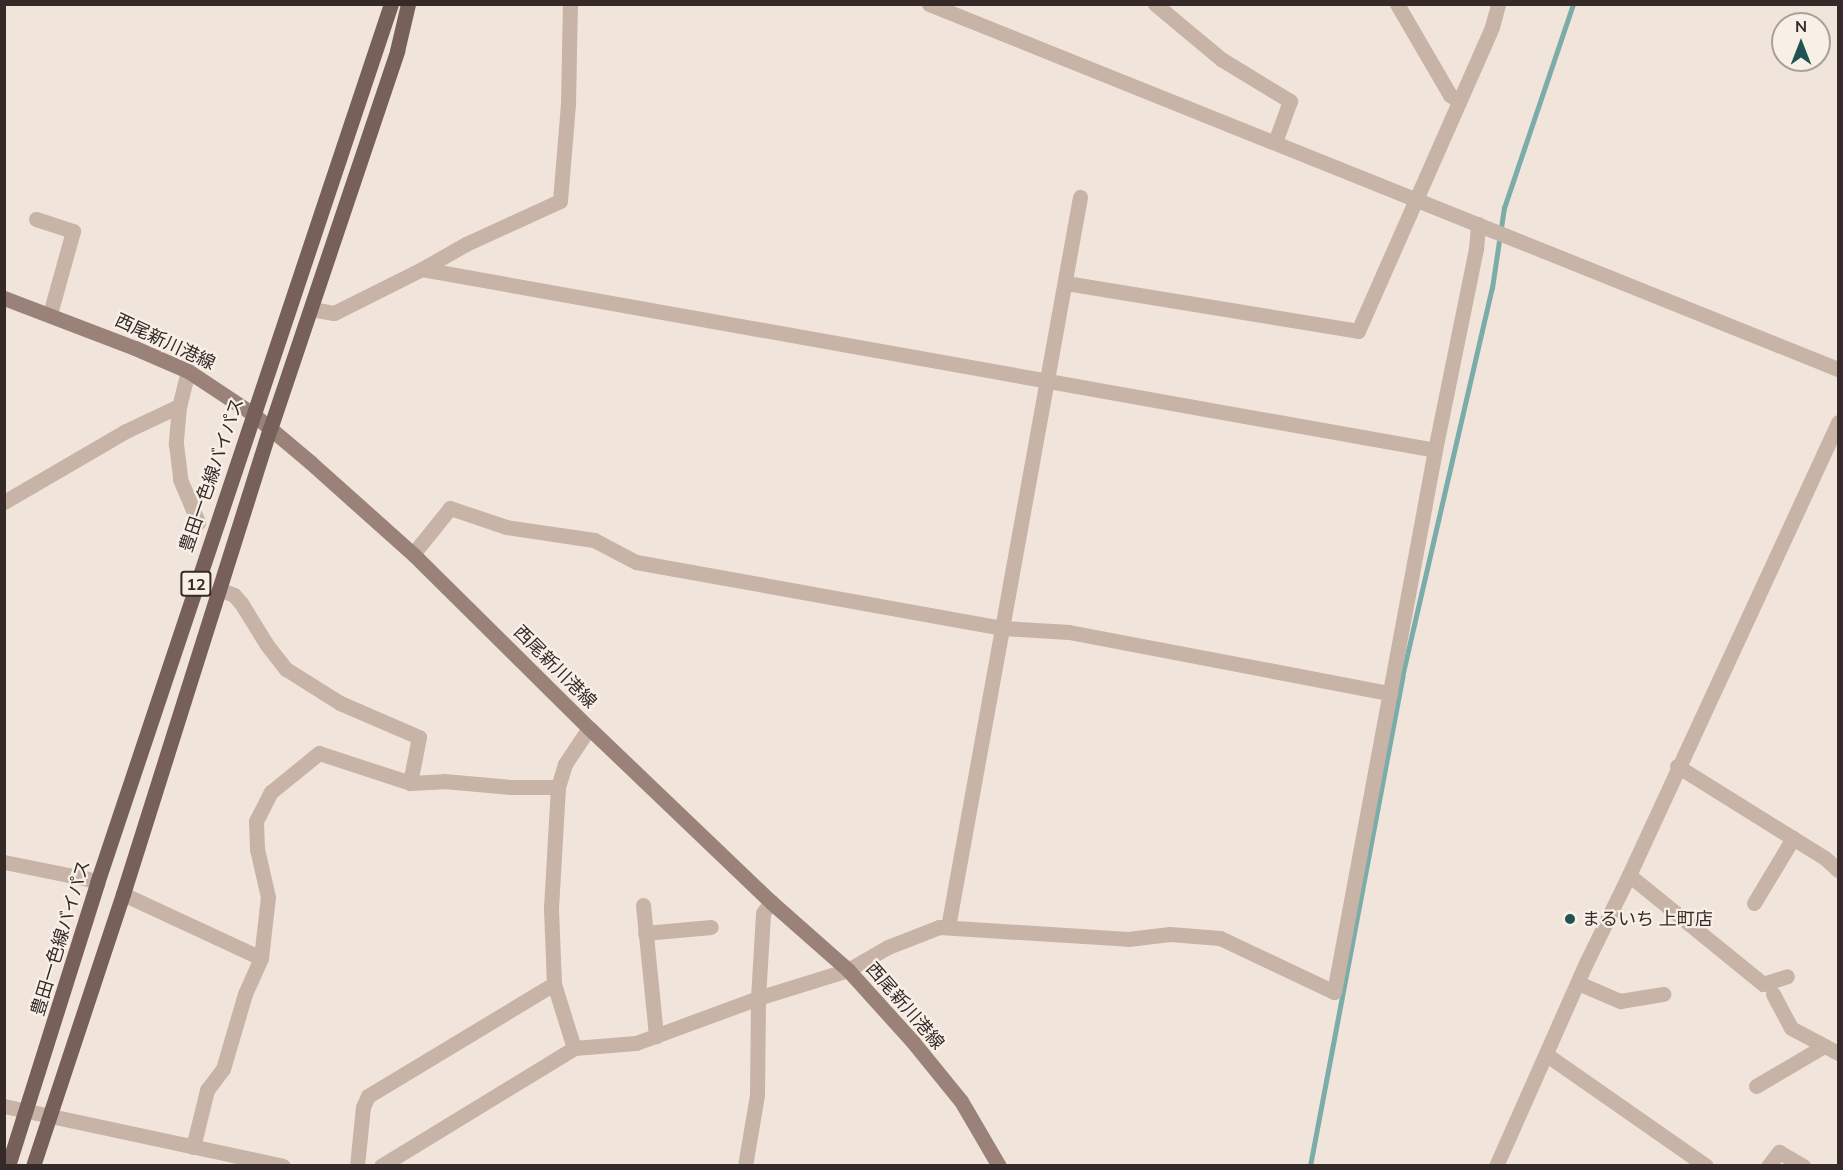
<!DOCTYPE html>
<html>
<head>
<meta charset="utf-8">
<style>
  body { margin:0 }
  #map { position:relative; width:1843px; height:1170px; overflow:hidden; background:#f0e4db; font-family:Mulish,"Noto Sans JP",sans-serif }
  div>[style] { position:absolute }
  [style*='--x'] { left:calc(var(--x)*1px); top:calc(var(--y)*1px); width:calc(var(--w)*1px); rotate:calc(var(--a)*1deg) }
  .stream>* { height:4.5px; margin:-2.25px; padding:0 2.25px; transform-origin:2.25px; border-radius:2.25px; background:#7baca9 }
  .minor>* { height:15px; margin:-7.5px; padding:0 7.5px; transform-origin:7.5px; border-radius:7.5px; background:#c8b3a7 }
  .tertiary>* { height:15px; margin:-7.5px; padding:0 7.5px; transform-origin:7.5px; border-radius:7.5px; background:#c8b3a7 }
  .secondary>* { height:15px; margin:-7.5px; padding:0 7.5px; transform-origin:7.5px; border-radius:7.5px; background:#9b8279 }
  .primary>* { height:15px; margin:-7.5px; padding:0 7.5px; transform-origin:7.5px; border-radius:7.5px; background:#766059 }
  .dots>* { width:16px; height:16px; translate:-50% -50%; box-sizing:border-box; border:3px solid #f8efe7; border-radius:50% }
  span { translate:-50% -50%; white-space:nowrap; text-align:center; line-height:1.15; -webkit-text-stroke:4.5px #f8efe7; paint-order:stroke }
  .shield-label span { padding:2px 4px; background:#f8efe7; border:2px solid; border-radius:4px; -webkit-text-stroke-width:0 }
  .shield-label { font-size:16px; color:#352a28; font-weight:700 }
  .street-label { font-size:18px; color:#352a28 }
  .poi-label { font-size:18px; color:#352a28 }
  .left { translate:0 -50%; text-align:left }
  .frame { position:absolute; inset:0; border:6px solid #352a28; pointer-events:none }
  .north { position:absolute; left:1771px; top:12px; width:60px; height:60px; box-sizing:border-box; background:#f8efe7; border:2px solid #aaa09b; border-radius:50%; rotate:0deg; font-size:16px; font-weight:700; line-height:24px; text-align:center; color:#352a28 }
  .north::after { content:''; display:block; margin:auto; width:21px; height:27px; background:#1f5453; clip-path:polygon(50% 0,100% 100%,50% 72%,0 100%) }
</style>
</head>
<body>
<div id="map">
  <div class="stream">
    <i style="--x:1310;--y:1166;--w:498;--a:-79.3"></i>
    <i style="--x:1402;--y:677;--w:399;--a:-77"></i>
    <i style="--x:1492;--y:288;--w:81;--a:-81.5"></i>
    <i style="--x:1504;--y:208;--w:215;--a:-71.3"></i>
  </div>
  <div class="minor">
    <i style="--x:1155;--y:4;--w:86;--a:39.8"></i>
    <i style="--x:1221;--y:59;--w:81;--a:31.3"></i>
    <i style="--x:1290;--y:101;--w:44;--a:110.1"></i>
    <i style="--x:1397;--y:4;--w:105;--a:59.8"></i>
    <i style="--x:1450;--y:95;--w:11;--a:34"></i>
    <i style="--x:36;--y:219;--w:39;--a:18"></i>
    <i style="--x:73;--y:231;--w:86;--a:105.5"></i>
    <i style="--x:422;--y:269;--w:1029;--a:10.13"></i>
    <i style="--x:1066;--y:283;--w:296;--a:9.3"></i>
    <i style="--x:1358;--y:331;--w:332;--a:-66.2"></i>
    <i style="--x:1492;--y:27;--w:24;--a:-75"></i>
    <i style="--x:311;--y:309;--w:23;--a:10"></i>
    <i style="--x:334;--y:313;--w:98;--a:-26.6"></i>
    <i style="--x:422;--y:269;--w:51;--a:-29.6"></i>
    <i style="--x:466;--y:244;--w:103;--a:-24.6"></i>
    <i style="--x:560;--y:201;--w:97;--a:-85.3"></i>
    <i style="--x:568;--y:104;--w:100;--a:-88.9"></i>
    <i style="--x:188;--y:371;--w:36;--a:104"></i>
    <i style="--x:179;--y:406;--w:38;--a:95"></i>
    <i style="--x:176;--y:444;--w:35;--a:83"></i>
    <i style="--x:180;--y:479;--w:47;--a:67.3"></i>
    <i style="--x:4;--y:502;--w:141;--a:-30.2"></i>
    <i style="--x:126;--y:431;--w:59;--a:-25.3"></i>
    <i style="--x:413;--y:554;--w:59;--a:-51.2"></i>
    <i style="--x:450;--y:508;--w:59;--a:18.7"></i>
    <i style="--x:506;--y:527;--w:89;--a:8.4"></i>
    <i style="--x:594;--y:540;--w:47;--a:27.6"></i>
    <i style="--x:636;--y:562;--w:373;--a:10.2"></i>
    <i style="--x:1003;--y:628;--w:66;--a:3.5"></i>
    <i style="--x:1069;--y:632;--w:327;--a:10.8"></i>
    <i style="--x:219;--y:589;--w:16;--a:22"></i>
    <i style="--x:234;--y:595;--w:11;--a:49"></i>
    <i style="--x:241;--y:603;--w:49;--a:58.2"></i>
    <i style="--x:267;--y:645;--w:31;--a:52"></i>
    <i style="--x:286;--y:669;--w:64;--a:32.2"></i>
    <i style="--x:340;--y:703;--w:86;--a:23.3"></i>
    <i style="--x:419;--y:737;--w:47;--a:101.1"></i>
    <i style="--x:1677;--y:766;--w:174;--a:31.9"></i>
    <i style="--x:1825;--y:858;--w:18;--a:43"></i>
    <i style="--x:4;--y:862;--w:86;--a:11.4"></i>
    <i style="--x:88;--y:879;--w:10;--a:24"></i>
    <i style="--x:1629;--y:875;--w:173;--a:39.1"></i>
    <i style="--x:1763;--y:984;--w:25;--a:-18"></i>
    <i style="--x:123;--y:894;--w:152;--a:24.9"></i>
    <i style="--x:1754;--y:903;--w:76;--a:-59"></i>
    <i style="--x:643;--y:905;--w:132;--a:84.3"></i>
    <i style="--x:948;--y:927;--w:742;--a:-79.75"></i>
    <i style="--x:645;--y:933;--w:66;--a:-5.2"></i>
    <i style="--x:1578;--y:983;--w:46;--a:23.2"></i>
    <i style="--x:1620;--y:1001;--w:44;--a:-9.2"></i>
    <i style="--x:1773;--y:994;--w:38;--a:62"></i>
    <i style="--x:1791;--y:1028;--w:53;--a:28"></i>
    <i style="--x:574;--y:1048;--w:67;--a:-107.4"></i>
    <i style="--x:554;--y:984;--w:76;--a:-92.3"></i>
    <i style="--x:551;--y:908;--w:121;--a:-86.7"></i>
    <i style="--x:558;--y:787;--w:24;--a:-73"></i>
    <i style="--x:565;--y:764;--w:43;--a:-56.3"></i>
    <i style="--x:1547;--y:1055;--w:194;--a:34.9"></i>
    <i style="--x:1756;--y:1086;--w:79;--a:-30.5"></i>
    <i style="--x:4;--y:1106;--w:285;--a:12.1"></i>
    <i style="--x:193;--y:1147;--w:59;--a:-76.2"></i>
    <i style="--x:207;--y:1090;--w:26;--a:-53"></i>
    <i style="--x:223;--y:1069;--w:78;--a:-73.7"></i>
    <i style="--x:245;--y:994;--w:39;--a:-66"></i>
    <i style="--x:261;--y:958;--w:61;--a:-83.5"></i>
    <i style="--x:268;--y:897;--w:49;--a:-102.9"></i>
    <i style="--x:257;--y:849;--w:28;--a:-92"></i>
    <i style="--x:256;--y:821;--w:33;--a:-63"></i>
    <i style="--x:271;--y:792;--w:62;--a:-39.1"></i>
    <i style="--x:319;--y:753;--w:96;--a:18.2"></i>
    <i style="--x:410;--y:783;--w:34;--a:-3"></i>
    <i style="--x:444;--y:781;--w:67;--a:5.1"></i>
    <i style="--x:511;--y:787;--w:47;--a:0"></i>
    <i style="--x:357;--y:1166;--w:59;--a:-84.2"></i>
    <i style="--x:363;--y:1107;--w:12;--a:-66"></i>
    <i style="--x:368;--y:1096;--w:217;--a:-31.1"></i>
    <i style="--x:381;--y:1166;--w:226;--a:-31.4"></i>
    <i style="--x:574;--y:1048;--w:62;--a:-4.6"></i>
    <i style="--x:636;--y:1043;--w:130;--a:-20.2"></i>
    <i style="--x:758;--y:998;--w:94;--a:-17.3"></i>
    <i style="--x:848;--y:970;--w:46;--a:-29.9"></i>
    <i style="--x:888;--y:947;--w:55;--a:-21.4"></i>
    <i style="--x:939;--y:927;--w:189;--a:3.6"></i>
    <i style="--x:1128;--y:939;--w:42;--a:-6.8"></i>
    <i style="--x:1170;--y:934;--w:50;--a:4.6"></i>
    <i style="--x:1220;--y:938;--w:126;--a:25.3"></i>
    <i style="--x:1334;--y:992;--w:551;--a:-79.44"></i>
    <i style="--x:1435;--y:450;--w:205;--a:-78.5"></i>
    <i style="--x:1476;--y:249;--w:25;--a:-85"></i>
    <i style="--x:745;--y:1166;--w:72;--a:-80.4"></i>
    <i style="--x:757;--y:1095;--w:97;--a:-89.4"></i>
    <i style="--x:758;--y:998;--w:85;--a:-86.6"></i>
    <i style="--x:763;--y:913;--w:14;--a:-54"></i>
    <i style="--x:1768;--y:1166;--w:18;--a:-52"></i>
    <i style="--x:1779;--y:1152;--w:28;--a:30"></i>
  </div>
  <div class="tertiary">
    <i style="--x:929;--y:4;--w:980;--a:21.88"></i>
    <i style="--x:1496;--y:1166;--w:224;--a:-66.1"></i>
    <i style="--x:1587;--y:961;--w:96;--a:-64"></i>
    <i style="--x:1629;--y:875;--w:499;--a:-65.2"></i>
  </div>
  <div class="secondary">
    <i style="--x:4;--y:298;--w:140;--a:20.9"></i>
    <i style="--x:135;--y:348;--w:58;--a:23.5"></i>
    <i style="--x:188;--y:371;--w:78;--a:33.5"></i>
    <i style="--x:253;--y:414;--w:75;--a:40.1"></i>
    <i style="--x:310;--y:462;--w:138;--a:41.8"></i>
    <i style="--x:413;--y:554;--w:247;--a:44.7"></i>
    <i style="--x:589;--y:728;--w:252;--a:43.7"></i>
    <i style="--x:771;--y:902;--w:103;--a:41.4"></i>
    <i style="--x:848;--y:970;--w:97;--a:47.9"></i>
    <i style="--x:913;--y:1042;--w:76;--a:50.9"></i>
    <i style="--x:961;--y:1101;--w:75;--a:59.7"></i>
  </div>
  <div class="primary">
    <i style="--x:8;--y:1166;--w:297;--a:-72.5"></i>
    <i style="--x:97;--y:883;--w:927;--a:-71.51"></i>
    <i style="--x:33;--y:1166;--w:287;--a:-71.7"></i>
    <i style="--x:123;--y:894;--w:488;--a:-72.5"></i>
    <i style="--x:270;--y:429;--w:399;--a:-71.4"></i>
    <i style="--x:397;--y:51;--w:48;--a:-76.8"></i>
  </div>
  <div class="dots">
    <i style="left:1570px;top:919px;background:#1f5453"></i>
  </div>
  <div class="shield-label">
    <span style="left:196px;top:584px">12</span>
  </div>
  <div class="street-label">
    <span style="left:165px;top:342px;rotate:25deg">西尾新川港線</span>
    <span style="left:212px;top:475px;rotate:-71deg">豊田一色線バイパス</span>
    <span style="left:555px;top:667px;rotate:45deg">西尾新川港線</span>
    <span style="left:61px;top:938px;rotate:-73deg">豊田一色線バイパス</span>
    <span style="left:905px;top:1006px;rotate:49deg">西尾新川港線</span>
  </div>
  <div class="poi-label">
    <span class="left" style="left:1582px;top:919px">まるいち 上町店</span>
  </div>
  <div class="frame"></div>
  <div class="north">N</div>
</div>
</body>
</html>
